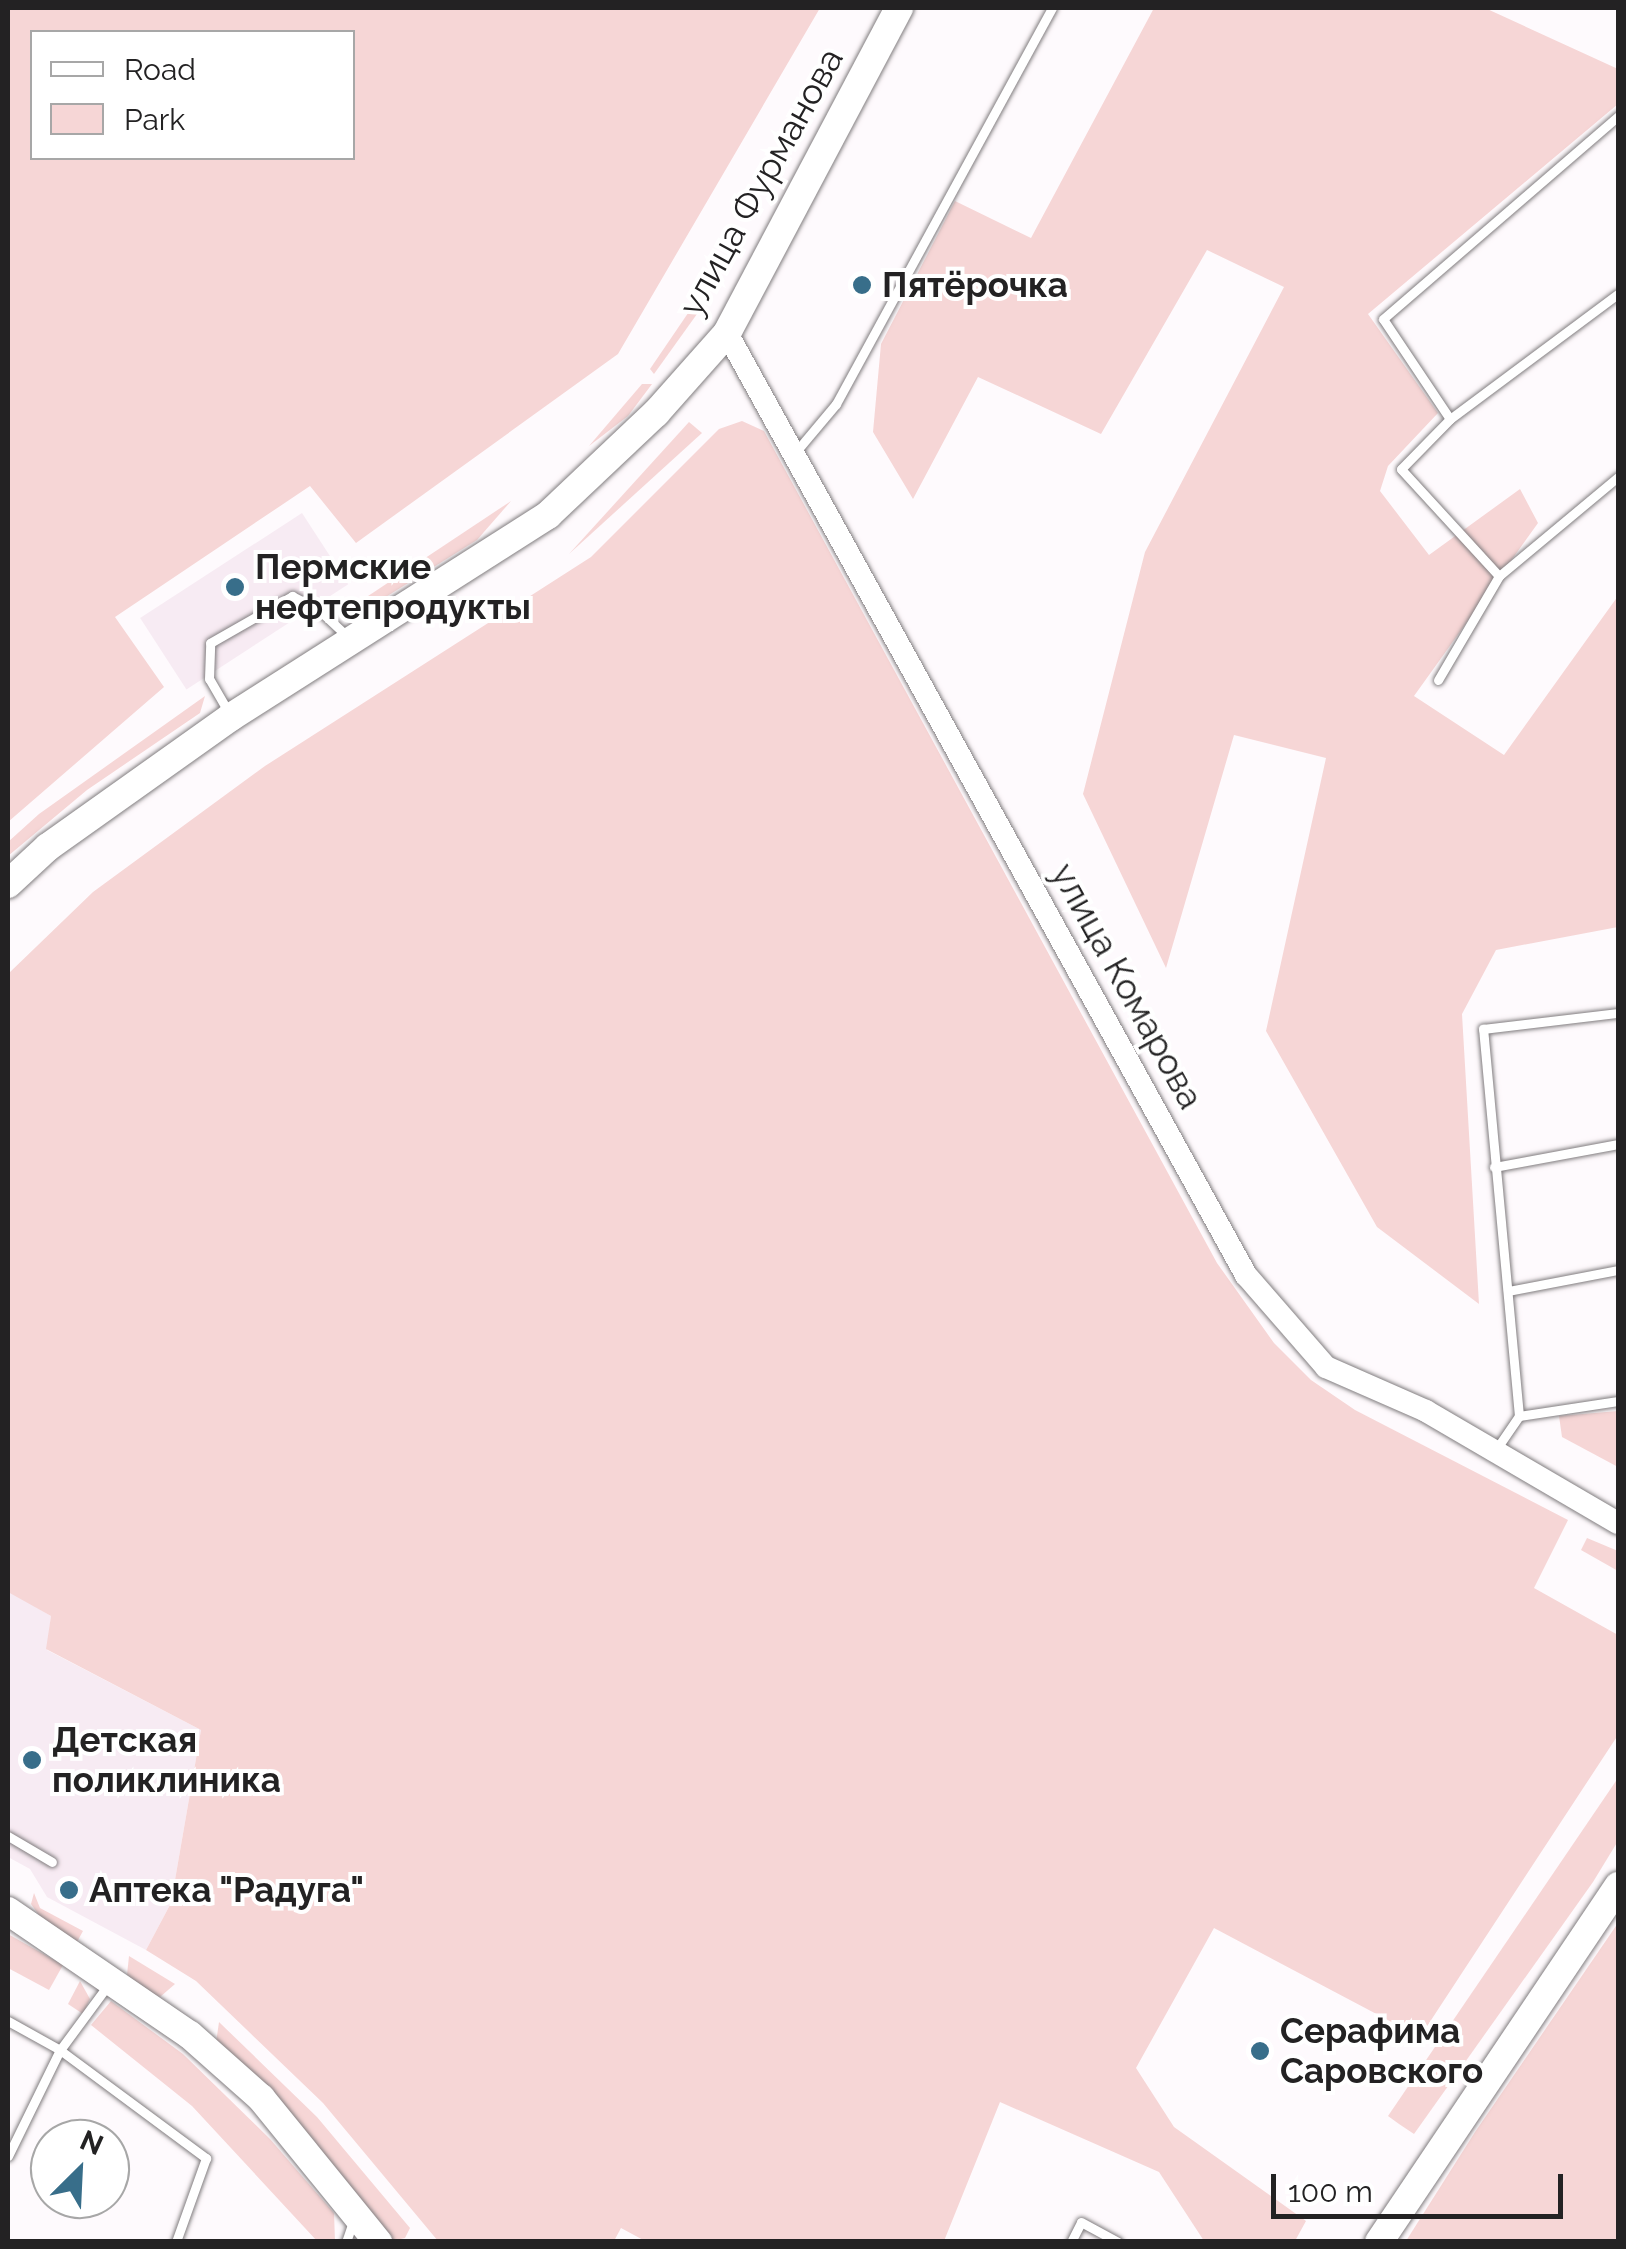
<!DOCTYPE html>
<html>
<head>
<meta charset="utf-8">
<style>
  body { margin:0 }
  #map { position:relative; width:1626px; height:2249px; overflow:hidden; background:#fefafd; font-family:Raleway,sans-serif }
  div>[style] { position:absolute }
  [style*='--x'] { left:calc(var(--x)*1px); top:calc(var(--y)*1px); width:calc(var(--w)*1px); rotate:calc(var(--a)*1deg) }
  .built>* { inset:0; background:#f7ebf3; transform-origin:0 0 }
  .green>* { inset:0; background:#f6d6d6 }
  .roads { filter:drop-shadow(0 0 2px #817d7f) drop-shadow(0 0 2px #817d7f) }
  .service>* { height:9px; margin:-4.5px; padding:0 4.5px; transform-origin:4.5px; border-radius:4.5px; background:#fff }
  .tertiary>* { height:22px; margin:-11px; padding:0 11px; transform-origin:11px; border-radius:11px; background:#fff }
  .secondary>* { height:28px; margin:-14px; padding:0 14px; transform-origin:14px; border-radius:14px; background:#fff }
  .dots>* { width:28px; height:28px; translate:-50% -50%; box-sizing:border-box; border:5px solid #fff; border-radius:50% }
  span { translate:-50% -50%; white-space:nowrap; text-align:center; line-height:1.15; -webkit-text-stroke:8px #fff; paint-order:stroke }
  .street-label { font-size:35px; color:#232223 }
  .poi-label { font-size:35px; color:#232223; font-weight:700 }
  .left { translate:0 -50%; text-align:left }
  .frame { position:absolute; inset:0; border:10px solid #232223; pointer-events:none }
  .legend { position:absolute; left:30px; top:30px; width:325px; height:130px; box-sizing:border-box; background:#fff; border:2px solid #a7a7a7; margin:0; padding:12px 18px; list-style:none; font-size:30px; color:#232223 }
  .legend li { display:flex; align-items:center; gap:20px; height:50px }
  .legend b { width:50px; border:2px solid #a7a7a7 }
  .north { position:absolute; left:30px; top:2119px; width:100px; height:100px; box-sizing:border-box; background:#fff; border:2px solid #a7a7a7; border-radius:50%; rotate:24deg; font-size:28px; font-weight:700; line-height:40px; text-align:center; color:#232223 }
  .north::after { content:''; display:block; margin:auto; width:35px; height:45px; background:#386e8a; clip-path:polygon(50% 0,100% 100%,50% 72%,0 100%) }
  .scale { position:absolute; left:1271px; top:2174px; width:292px; height:45px; box-sizing:border-box; border:5px solid #232223; border-top:0; padding-left:12px; font-size:30px; line-height:35px; white-space:nowrap; color:#232223; -webkit-text-stroke:8px #fff; paint-order:stroke }
</style>
</head>
<body>
<div id="map">
  <div class="built">
    <i style="left:302px;top:513px;width:85px;height:193px;rotate:57deg"></i>
    <i style="clip-path:polygon(9px 1591px,51px 1616px,47px 1650px,201px 1730px,171px 1903px,146px 1950px,47px 1897px,30px 1869px,8px 1857px)"></i>
  </div>
  <div class="green">
    <i style="clip-path:polygon(evenodd,8px 8px,820px 8px,618px 354px,356px 543px,310px 486px,115px 617px,164px 687px,8px 822px,8px 8px,32px 32px,352px 32px,352px 158px,32px 158px,32px 32px)"></i>
    <i style="clip-path:polygon(1154px 8px,1485px 8px,1618px 69px,1618px 104px,1368px 314px,1438px 413px,1388px 466px,1380px 491px,1429px 555px,1520px 489px,1538px 523px,1414px 696px,1504px 755px,1618px 596px,1618px 927px,1496px 950px,1462px 1014px,1479px 1304px,1377px 1227px,1266px 1031px,1326px 758px,1234px 735px,1166px 968px,1083px 794px,1145px 552px,1284px 287px,1207px 250px,1101px 434px,978px 377px,913px 499px,873px 432px,881px 344px,955px 201px,1031px 238px)"></i>
    <i style="clip-path:polygon(699px 297px,697px 314px,654px 374px,650px 369px)"></i>
    <i style="clip-path:polygon(642px 384px,652px 384px,628px 416px,589px 446px)"></i>
    <i style="clip-path:polygon(742px 421px,764px 431px,1217px 1263px,1274px 1343px,1311px 1380px,1355px 1410px,1568px 1520px,1534px 1588px,1618px 1635px,1618px 1735px,1420px 2037px,1214px 1928px,1136px 2068px,1174px 2127px,1306px 2221px,1295px 2241px,1204px 2241px,1159px 2172px,1000px 2102px,944px 2241px,647px 2242px,621px 2228px,614px 2241px,438px 2241px,323px 2103px,196px 1981px,146px 1950px,171px 1903px,201px 1730px,46px 1649px,51px 1616px,8px 1592px,8px 974px,93px 892px,265px 766px,591px 557px,719px 429px)"></i>
    <i style="clip-path:polygon(689px 422px,702px 433px,569px 554px)"></i>
    <i style="clip-path:polygon(511px 501px,477px 540px,357px 615px,341px 614px)"></i>
    <i style="clip-path:polygon(205px 696px,200px 713px,87px 790px,8px 856px,8px 842px,39px 814px)"></i>
    <i style="clip-path:polygon(1618px 1411px,1618px 1467px,1562px 1437px,1559px 1416px)"></i>
    <i style="clip-path:polygon(1587px 1538px,1618px 1551px,1618px 1571px,1581px 1550px)"></i>
    <i style="clip-path:polygon(1618px 1778px,1618px 1841px,1593px 1882px,1414px 2134px,1399px 2124px,1388px 2116px)"></i>
    <i style="clip-path:polygon(34px 1893px,40px 1908px,83px 1931px,77px 1942px,41px 1918px,31px 1904px)"></i>
    <i style="clip-path:polygon(1618px 1923px,1618px 2241px,1406px 2241px,1475px 2132px)"></i>
    <i style="clip-path:polygon(8px 1934px,63px 1965px,49px 1990px,8px 1968px)"></i>
    <i style="clip-path:polygon(129px 1956px,175px 1984px,160px 1997px,151px 1993px,127px 1975px)"></i>
    <i style="clip-path:polygon(80px 1981px,90px 1999px,83px 2014px,68px 2004px)"></i>
    <i style="clip-path:polygon(111px 2001px,183px 2054px,270px 2139px,334px 2213px,335px 2241px,317px 2241px,192px 2106px,91px 2025px)"></i>
    <i style="clip-path:polygon(219px 2022px,317px 2117px,410px 2228px,405px 2238px,392px 2241px,302px 2131px,216px 2043px)"></i>
  </div>
  <div class="roads">
    <div class="service">
      <i style="--x:1450;--y:419;--w:209;--a:-36.7"></i>
      <i style="--x:794;--y:454;--w:65;--a:-50"></i>
      <i style="--x:836;--y:404;--w:451;--a:-61.4"></i>
      <i style="--x:1499;--y:576;--w:155;--a:-39.8"></i>
      <i style="--x:1438;--y:680;--w:121;--a:-59.6"></i>
      <i style="--x:1499;--y:576;--w:145;--a:-132.5"></i>
      <i style="--x:1401;--y:469;--w:70;--a:-45.6"></i>
      <i style="--x:1450;--y:419;--w:120;--a:-123.8"></i>
      <i style="--x:1383;--y:319;--w:311;--a:-40.8"></i>
      <i style="--x:229;--y:713;--w:39;--a:-120"></i>
      <i style="--x:209;--y:679;--w:36;--a:-88"></i>
      <i style="--x:210;--y:643;--w:95;--a:-29.8"></i>
      <i style="--x:292;--y:596;--w:29;--a:27"></i>
      <i style="--x:318;--y:609;--w:41;--a:43"></i>
      <i style="--x:1494;--y:1167;--w:126;--a:-10.5"></i>
      <i style="--x:1508;--y:1291;--w:112;--a:-10.8"></i>
      <i style="--x:1519;--y:1416;--w:100;--a:-8.6"></i>
      <i style="--x:1495;--y:1451;--w:42;--a:-55.6"></i>
      <i style="--x:1519;--y:1416;--w:389;--a:-95.3"></i>
      <i style="--x:1483;--y:1029;--w:136;--a:-6.8"></i>
      <i style="--x:8;--y:1836;--w:51;--a:30.6"></i>
      <i style="--x:8;--y:2021;--w:60;--a:29.1"></i>
      <i style="--x:60;--y:2050;--w:182;--a:36.5"></i>
      <i style="--x:206;--y:2158;--w:89;--a:109.7"></i>
      <i style="--x:8;--y:2156;--w:118;--a:-63.9"></i>
      <i style="--x:60;--y:2050;--w:81;--a:-53.6"></i>
      <i style="--x:346;--y:2242;--w:24;--a:-71"></i>
      <i style="--x:1071;--y:2242;--w:22;--a:-63"></i>
      <i style="--x:1081;--y:2222;--w:42;--a:28.4"></i>
    </div>
    <div class="tertiary">
      <i style="--x:727;--y:333;--w:1076;--a:61.15"></i>
      <i style="--x:1246;--y:1275;--w:122;--a:49"></i>
      <i style="--x:1326;--y:1367;--w:109;--a:23.7"></i>
      <i style="--x:1426;--y:1411;--w:222;--a:30.3"></i>
    </div>
    <div class="secondary">
      <i style="--x:8;--y:884;--w:54;--a:-42.8"></i>
      <i style="--x:48;--y:847;--w:224;--a:-35.4"></i>
      <i style="--x:231;--y:717;--w:376;--a:-32.5"></i>
      <i style="--x:548;--y:515;--w:149;--a:-43.4"></i>
      <i style="--x:656;--y:413;--w:107;--a:-48.4"></i>
      <i style="--x:727;--y:333;--w:368;--a:-62.1"></i>
      <i style="--x:8;--y:1911;--w:220;--a:34.3"></i>
      <i style="--x:190;--y:2035;--w:95;--a:41.6"></i>
      <i style="--x:261;--y:2098;--w:186;--a:50.9"></i>
      <i style="--x:1379;--y:2242;--w:429;--a:-56.1"></i>
    </div>
  </div>
  <div class="dots">
    <i style="left:862px;top:285px;background:#386e8a"></i>
    <i style="left:235px;top:587px;background:#386e8a"></i>
    <i style="left:32px;top:1760px;background:#386e8a"></i>
    <i style="left:69px;top:1890px;background:#386e8a"></i>
    <i style="left:1260px;top:2051px;background:#386e8a"></i>
  </div>
  <div class="street-label">
    <span style="left:761px;top:182px;rotate:-61deg">улица Фурманова</span>
    <span style="left:1127px;top:986px;rotate:61deg">улица Комарова</span>
  </div>
  <div class="poi-label">
    <span class="left" style="left:882px;top:285px">Пятёрочка</span>
    <span class="left" style="left:255px;top:587px">Пермские<br>нефтепродукты</span>
    <span class="left" style="left:52px;top:1760px">Детская<br>поликлиника</span>
    <span class="left" style="left:89px;top:1890px">Аптека "Радуга"</span>
    <span class="left" style="left:1280px;top:2051px">Серафима<br>Саровского</span>
  </div>
  <div class="frame"></div>
  <ul class="legend">
  <li><b style="height:12px;background:#fff"></b>Road</li>
  <li><b style="height:28px;background:#f6d6d6"></b>Park</li>
  </ul>
  <div class="north">N</div>
  <div class="scale">100 m</div>
</div>
</body>
</html>
